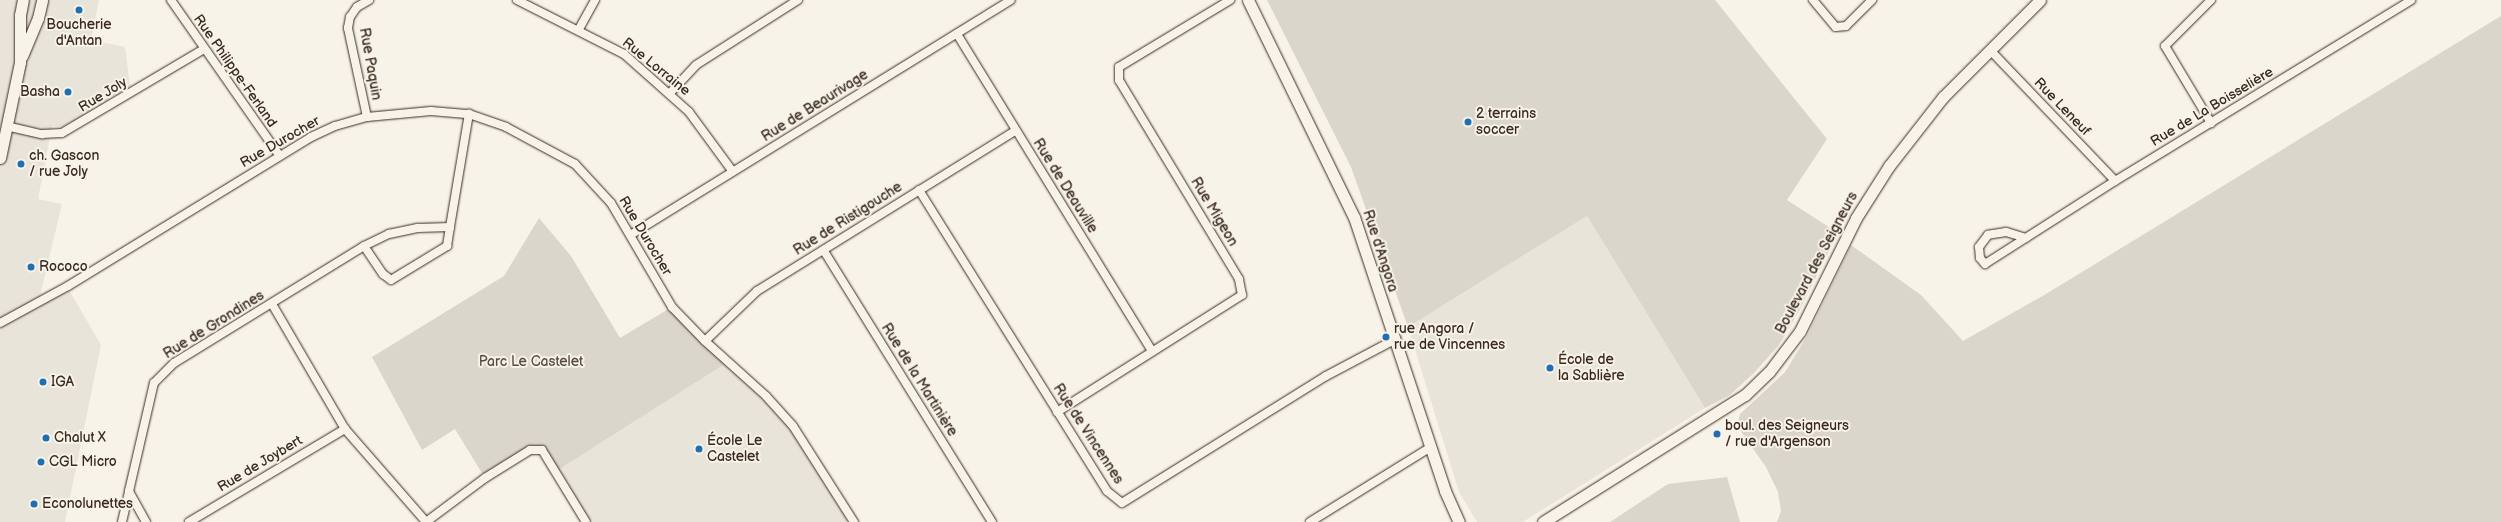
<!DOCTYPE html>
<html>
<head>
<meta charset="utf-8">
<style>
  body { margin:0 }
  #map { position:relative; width:2501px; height:522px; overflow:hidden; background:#f7f3e8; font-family:"Balsamiq Sans",sans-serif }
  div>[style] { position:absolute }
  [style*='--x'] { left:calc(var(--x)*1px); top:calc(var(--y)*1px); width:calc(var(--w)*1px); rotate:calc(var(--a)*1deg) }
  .built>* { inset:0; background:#e9e4d9 }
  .green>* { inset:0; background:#dbd6cb }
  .roads { filter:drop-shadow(0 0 1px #3b2a1e) drop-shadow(0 0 1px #3b2a1e) }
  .street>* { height:8px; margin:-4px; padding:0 4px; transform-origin:4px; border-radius:4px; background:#f7f3e8 }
  .secondary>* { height:11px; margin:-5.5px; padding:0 5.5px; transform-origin:5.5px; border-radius:5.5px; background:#f7f3e8 }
  .dots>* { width:11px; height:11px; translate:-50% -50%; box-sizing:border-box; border:2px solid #f7f3e8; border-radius:50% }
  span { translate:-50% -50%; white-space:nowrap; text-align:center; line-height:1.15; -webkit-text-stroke:4px #f7f3e8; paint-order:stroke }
  .poi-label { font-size:14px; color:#3b2a1e }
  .right { translate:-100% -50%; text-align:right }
  .left { translate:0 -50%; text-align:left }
  .street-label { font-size:14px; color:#3b2a1e }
  .park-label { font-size:14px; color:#5b4c41 }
</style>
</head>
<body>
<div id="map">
  <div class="built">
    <i style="clip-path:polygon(0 0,99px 0,91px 40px,125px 47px,130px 86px,64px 127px,52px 126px,38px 199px,62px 204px,40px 296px,65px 283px,101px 345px,65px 522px,0 522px)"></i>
    <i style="clip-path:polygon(1587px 216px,1705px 408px,1523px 522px,1477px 522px,1459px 492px,1408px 327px)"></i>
    <i style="clip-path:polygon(728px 362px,793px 426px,851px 518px,845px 522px,586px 522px,555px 472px)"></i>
  </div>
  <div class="green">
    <i style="clip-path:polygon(1267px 0,1715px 0,1827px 139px,1787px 200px,1838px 233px,1799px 311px,1779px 345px,1754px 373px,1730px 395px,1705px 408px,1587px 216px,1408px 327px,1351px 167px)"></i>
    <i style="clip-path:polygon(2501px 16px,2501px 522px,1777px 522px,1781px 511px,1778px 492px,1766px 467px,1737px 426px,1740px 414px,1785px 372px,1807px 336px,1851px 245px,1921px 295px,1963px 341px,2046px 294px)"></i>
    <i style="clip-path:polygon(539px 218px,571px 256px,620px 338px,672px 307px,728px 362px,555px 472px,542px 450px,530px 450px,485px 478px,455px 429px,422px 450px,372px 357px,504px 276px)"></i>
    <i style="clip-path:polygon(1727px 477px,1740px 522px,1610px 522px,1668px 484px)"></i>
  </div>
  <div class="roads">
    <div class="street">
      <i style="--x:171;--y:0;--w:190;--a:55.1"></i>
      <i style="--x:517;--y:0;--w:120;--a:26.8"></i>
      <i style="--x:624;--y:54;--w:87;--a:41.7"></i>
      <i style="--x:689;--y:112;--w:74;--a:53.7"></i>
      <i style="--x:1813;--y:0;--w:35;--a:50"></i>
      <i style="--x:1836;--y:27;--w:10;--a:-6"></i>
      <i style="--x:1846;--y:26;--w:37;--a:-45"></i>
      <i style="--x:2211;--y:0;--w:65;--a:135"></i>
      <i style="--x:2165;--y:46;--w:90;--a:59.1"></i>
      <i style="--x:579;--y:29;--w:33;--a:-61"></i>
      <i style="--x:957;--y:34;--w:372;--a:58.4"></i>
      <i style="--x:1990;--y:50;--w:181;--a:46.3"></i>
      <i style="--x:670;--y:93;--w:38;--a:-47"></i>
      <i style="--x:696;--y:65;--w:121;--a:-32.5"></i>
      <i style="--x:367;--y:117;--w:91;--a:-102.1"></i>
      <i style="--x:348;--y:28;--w:11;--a:-80"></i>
      <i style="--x:350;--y:17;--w:12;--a:-55"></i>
      <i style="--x:357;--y:7;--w:14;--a:-30"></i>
      <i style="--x:6;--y:126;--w:37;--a:13"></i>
      <i style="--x:42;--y:134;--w:20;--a:-3"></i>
      <i style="--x:62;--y:133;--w:165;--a:-30.6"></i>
      <i style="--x:919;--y:190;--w:355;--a:58"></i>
      <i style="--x:1107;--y:491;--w:19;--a:39"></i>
      <i style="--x:1122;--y:503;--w:240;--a:-31.9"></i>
      <i style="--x:1326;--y:376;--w:77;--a:-27.9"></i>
      <i style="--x:632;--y:234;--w:445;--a:-31.7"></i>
      <i style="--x:2026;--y:238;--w:21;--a:-163"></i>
      <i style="--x:2006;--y:232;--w:18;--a:171"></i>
      <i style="--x:1988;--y:235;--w:15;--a:127"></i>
      <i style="--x:1979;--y:247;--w:11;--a:85"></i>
      <i style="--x:1980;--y:258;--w:8;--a:50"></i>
      <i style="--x:1985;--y:264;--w:154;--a:-32.6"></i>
      <i style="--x:2115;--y:181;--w:347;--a:-31.4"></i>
      <i style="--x:364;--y:246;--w:34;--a:56"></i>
      <i style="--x:383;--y:274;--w:10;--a:37"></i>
      <i style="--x:391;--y:280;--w:66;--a:-31.3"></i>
      <i style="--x:447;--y:246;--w:19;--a:-81"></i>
      <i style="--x:824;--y:251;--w:319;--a:58.2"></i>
      <i style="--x:272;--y:304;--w:145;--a:59.7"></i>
      <i style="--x:345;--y:429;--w:123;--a:48.9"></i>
      <i style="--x:0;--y:323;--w:77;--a:-28.6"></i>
      <i style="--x:68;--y:286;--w:285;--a:-31.5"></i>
      <i style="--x:311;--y:137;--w:26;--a:-25"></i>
      <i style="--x:335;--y:126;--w:33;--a:-16"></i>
      <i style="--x:367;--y:117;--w:64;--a:-5.4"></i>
      <i style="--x:431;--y:111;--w:38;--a:5"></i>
      <i style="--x:469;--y:114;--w:39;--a:19"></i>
      <i style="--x:506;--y:127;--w:78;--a:28.2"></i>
      <i style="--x:575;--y:164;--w:53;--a:47.3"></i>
      <i style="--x:611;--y:203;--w:121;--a:59.6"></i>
      <i style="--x:672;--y:307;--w:47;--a:45.9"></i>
      <i style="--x:705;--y:341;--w:82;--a:42"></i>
      <i style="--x:766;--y:396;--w:40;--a:48"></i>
      <i style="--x:793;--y:426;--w:114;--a:57.6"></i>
      <i style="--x:705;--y:341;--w:72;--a:-43.9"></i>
      <i style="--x:757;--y:291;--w:304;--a:-31.8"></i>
      <i style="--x:1057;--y:412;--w:219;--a:-32.3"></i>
      <i style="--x:1242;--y:295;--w:16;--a:-101"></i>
      <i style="--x:1239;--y:279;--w:232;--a:-121.1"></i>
      <i style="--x:1119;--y:80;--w:13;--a:-90"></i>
      <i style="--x:1119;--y:67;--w:130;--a:-31.1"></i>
      <i style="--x:122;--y:522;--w:32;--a:-77"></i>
      <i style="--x:146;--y:522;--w:35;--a:-119"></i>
      <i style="--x:129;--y:491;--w:111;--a:-77"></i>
      <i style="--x:154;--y:383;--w:28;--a:-45"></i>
      <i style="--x:174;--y:363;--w:223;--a:-31.6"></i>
      <i style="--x:364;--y:246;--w:28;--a:-26"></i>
      <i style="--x:389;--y:234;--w:30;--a:-12"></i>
      <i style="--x:418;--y:228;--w:32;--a:-2"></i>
      <i style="--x:450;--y:227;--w:115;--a:-80.5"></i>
      <i style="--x:189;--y:522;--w:182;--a:-30.8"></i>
      <i style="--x:426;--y:522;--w:74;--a:-36.7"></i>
      <i style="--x:485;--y:478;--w:53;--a:-31.9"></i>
      <i style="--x:530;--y:450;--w:12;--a:0"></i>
      <i style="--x:542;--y:450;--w:84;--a:58.6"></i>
      <i style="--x:1310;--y:522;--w:142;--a:-31.8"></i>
    </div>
    <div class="secondary">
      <i style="--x:1248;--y:0;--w:242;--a:64"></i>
      <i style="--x:1354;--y:217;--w:289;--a:71.6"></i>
      <i style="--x:1445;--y:491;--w:34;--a:66"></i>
      <i style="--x:22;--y:56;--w:41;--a:-67.2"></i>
      <i style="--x:38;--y:18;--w:18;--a:-77"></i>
      <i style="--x:0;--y:158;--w:98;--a:-78.2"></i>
      <i style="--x:20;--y:62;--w:47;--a:-90"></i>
      <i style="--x:20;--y:15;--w:15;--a:-79"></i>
      <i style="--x:1543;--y:522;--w:239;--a:-32.2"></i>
      <i style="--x:1745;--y:395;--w:33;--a:-44"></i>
      <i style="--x:1769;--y:372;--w:51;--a:-52.9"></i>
      <i style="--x:1800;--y:331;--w:126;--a:-63.6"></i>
      <i style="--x:1856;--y:218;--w:62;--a:-57.6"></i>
      <i style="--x:1889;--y:166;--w:88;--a:-52"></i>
      <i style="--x:1943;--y:97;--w:137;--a:-45"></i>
    </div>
  </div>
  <div class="dots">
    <i style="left:79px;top:10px;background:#1f6fb2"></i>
    <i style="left:68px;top:92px;background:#1f6fb2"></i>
    <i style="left:1468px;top:122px;background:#1f6fb2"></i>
    <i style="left:21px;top:164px;background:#1f6fb2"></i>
    <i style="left:31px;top:267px;background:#1f6fb2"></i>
    <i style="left:1386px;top:337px;background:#1f6fb2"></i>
    <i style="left:1550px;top:368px;background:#1f6fb2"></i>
    <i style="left:43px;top:382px;background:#1f6fb2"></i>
    <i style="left:1717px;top:434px;background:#1f6fb2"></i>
    <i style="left:46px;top:438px;background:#1f6fb2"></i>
    <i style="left:699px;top:449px;background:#1f6fb2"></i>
    <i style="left:41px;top:462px;background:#1f6fb2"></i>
    <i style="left:34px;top:504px;background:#1f6fb2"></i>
  </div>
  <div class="poi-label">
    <span style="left:79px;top:33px">Boucherie<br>d'Antan</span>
    <span class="right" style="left:60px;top:92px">Basha</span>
    <span class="left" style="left:1476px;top:122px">2 terrains<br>soccer</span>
    <span class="left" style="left:29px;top:164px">ch. Gascon<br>/ rue Joly</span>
    <span class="left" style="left:39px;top:267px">Rococo</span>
    <span class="left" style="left:1394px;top:337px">rue Angora /<br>rue de Vincennes</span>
    <span class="left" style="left:1558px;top:368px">École de<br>la Sablière</span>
    <span class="left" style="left:51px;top:382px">IGA</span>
    <span class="left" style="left:1725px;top:434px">boul. des Seigneurs<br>/ rue d'Argenson</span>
    <span class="left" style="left:54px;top:438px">Chalut X</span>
    <span class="left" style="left:707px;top:449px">École Le<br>Castelet</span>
    <span class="left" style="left:49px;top:462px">CGL Micro</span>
    <span class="left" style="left:42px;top:504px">Econolunettes</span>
  </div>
  <div class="street-label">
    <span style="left:370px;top:64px;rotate:80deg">Rue Paquin</span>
    <span style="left:656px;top:67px;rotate:39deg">Rue Lorraine</span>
    <span style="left:235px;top:71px;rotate:55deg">Rue Philippe-Ferland</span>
    <span style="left:103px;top:95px;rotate:-31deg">Rue Joly</span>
    <span style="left:815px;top:106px;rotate:-32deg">Rue de Beaurivage</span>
    <span style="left:2062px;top:107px;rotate:46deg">Rue Leneuf</span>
    <span style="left:2212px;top:107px;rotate:-31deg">Rue de La Boisselière</span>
    <span style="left:280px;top:142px;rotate:-30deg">Rue Durocher</span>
    <span style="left:1065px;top:186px;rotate:58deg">Rue de Deauville</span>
    <span style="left:1214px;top:212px;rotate:59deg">Rue Migeon</span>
    <span style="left:848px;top:219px;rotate:-32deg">Rue de Ristigouche</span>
    <span style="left:645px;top:236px;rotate:59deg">Rue Durocher</span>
    <span style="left:1380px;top:251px;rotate:72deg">Rue d'Angora</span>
    <span style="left:1817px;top:263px;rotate:-62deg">Boulevard des Seigneurs</span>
    <span style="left:214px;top:325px;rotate:-32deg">Rue de Grondines</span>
    <span style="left:919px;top:380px;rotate:58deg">Rue de la Martinière</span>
    <span style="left:1088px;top:434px;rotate:57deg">Rue de Vincennes</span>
    <span style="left:260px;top:464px;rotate:-31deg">Rue de Joybert</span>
  </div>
  <div class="park-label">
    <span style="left:531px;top:362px">Parc Le Castelet</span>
  </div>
</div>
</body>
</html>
